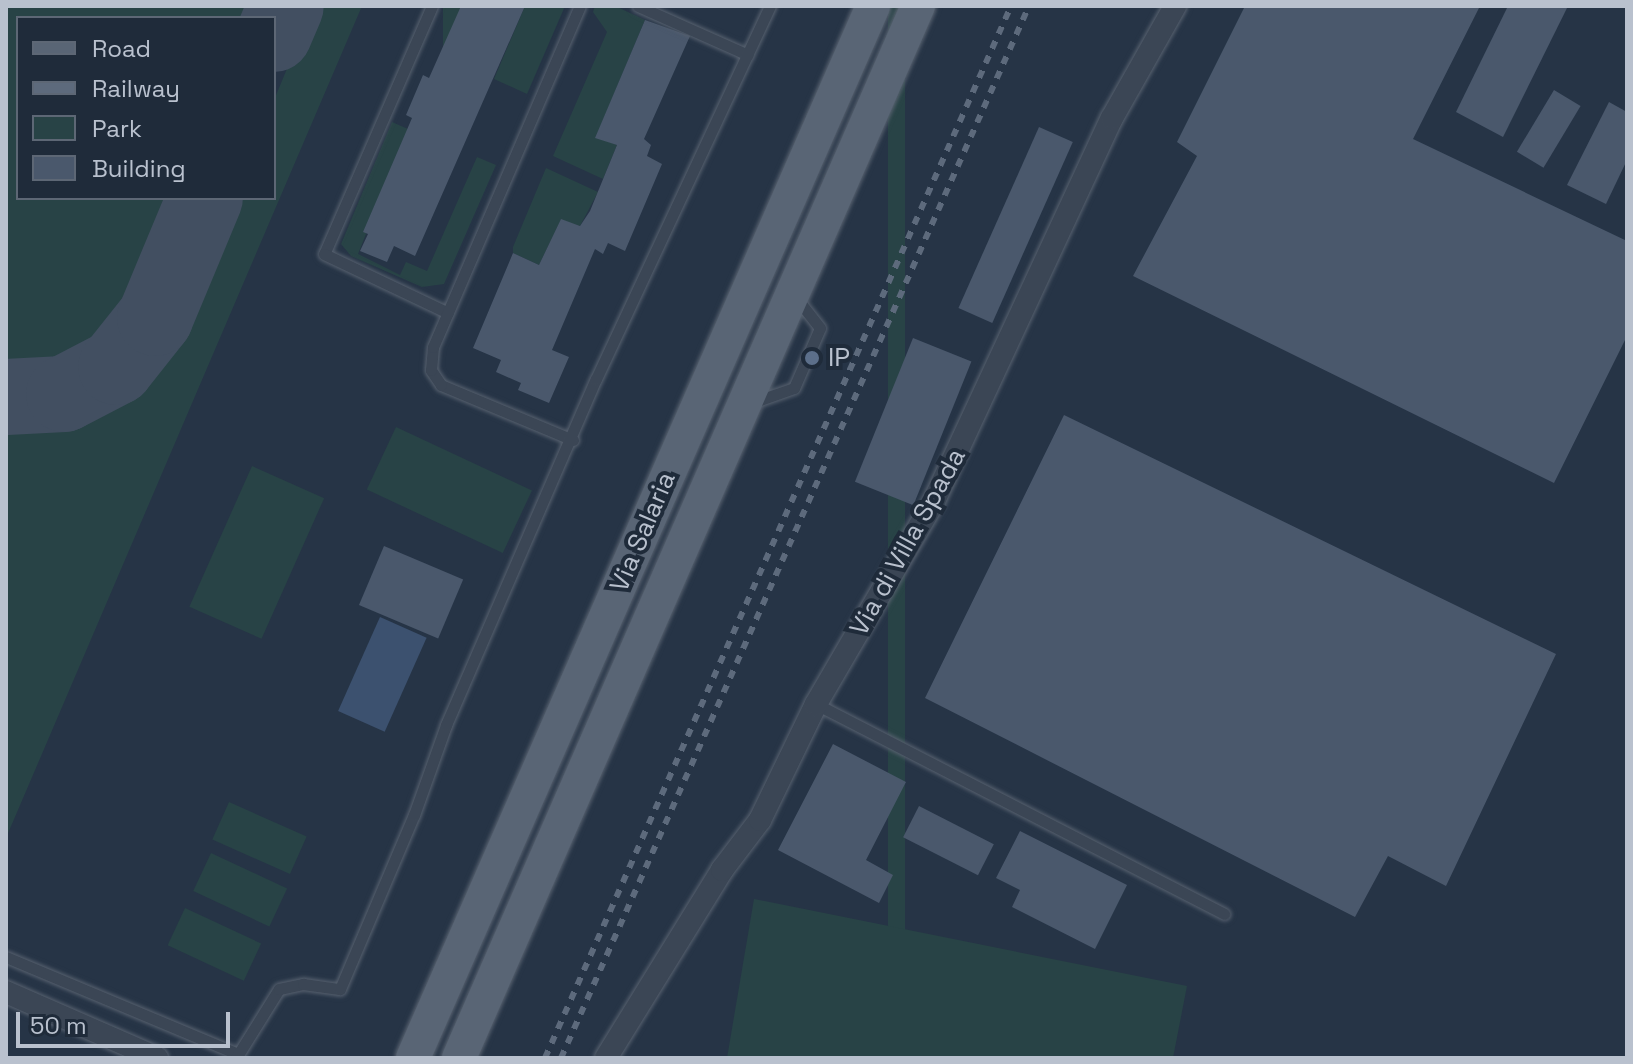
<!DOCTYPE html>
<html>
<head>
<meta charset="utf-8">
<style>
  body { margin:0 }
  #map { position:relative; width:1633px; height:1064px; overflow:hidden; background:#263446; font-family:"Space Grotesk",sans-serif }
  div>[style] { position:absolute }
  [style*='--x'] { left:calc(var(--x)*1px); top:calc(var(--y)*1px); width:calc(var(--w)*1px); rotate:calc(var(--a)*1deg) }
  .green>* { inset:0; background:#284346; transform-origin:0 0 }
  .water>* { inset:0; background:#3c516f; transform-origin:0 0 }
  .taxiway>* { height:76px; margin:-38px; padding:0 38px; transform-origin:38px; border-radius:38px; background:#424f61 }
  .building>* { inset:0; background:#4a586c; transform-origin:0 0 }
  .roads { filter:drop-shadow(0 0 2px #57616f) drop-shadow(0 0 2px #57616f) }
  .service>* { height:11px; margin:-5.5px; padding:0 5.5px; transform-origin:5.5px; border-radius:5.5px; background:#3b4655 }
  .minor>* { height:22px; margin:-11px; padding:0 11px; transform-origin:11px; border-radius:11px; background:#3b4655 }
  .primary>* { height:34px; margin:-17px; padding:0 17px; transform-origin:17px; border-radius:17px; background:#596575 }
  .rail>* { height:6px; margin-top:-3px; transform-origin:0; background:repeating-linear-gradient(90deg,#5d6a7c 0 8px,transparent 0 16px) }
  .dots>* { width:22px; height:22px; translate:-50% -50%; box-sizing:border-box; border:4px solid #1f2b3a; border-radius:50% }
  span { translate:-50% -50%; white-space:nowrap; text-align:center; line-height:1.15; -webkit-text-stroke:8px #1f2b3a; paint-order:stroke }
  .poi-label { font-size:26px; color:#b9c1ce }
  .left { translate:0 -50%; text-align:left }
  .street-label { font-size:26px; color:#b9c1ce }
  .frame { position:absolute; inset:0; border:8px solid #b9c1ce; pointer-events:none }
  .legend { position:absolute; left:16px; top:16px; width:260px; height:184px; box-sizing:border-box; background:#1f2b3a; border:2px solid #5d6775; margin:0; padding:10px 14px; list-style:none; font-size:24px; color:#b9c1ce }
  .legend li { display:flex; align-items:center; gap:16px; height:40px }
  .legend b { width:40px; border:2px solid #5d6775 }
  .scale { position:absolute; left:16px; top:1012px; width:214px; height:36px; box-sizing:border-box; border:4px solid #b9c1ce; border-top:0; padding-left:10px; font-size:24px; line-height:28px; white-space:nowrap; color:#b9c1ce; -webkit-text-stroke:6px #1f2b3a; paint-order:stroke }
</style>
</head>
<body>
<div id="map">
  <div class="green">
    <i style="clip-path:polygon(6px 6px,255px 6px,250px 18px,18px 18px,18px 198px,176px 198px,118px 326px,88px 352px,62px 363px,6px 363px)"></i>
    <i style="clip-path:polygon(313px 6px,362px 6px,6px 838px,6px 421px,65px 421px,106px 406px,167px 352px,233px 198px,274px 198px,274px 100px)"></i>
    <i style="left:443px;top:6px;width:18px;height:72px"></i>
    <i style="clip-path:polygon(525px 6px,565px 6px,527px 94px,494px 79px)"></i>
    <i style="clip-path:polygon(595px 6px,615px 6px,645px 20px,596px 137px,617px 145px,603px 179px,553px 156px,607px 32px,593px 12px)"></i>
    <i style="left:888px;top:6px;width:17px;height:1148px"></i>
    <i style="clip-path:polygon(392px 122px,408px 129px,358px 254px,400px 275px,406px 262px,427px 271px,477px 157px,496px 165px,444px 284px,422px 287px,351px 256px,341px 244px)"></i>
    <i style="clip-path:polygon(546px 168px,598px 192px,580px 226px,561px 220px,539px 265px,513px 253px,513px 247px)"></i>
    <i style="left:396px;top:427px;width:150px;height:69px;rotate:25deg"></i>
    <i style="left:252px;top:466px;width:79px;height:154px;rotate:24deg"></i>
    <i style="left:229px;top:802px;width:85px;height:41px;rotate:24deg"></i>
    <i style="left:211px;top:853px;width:84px;height:42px;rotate:25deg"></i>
    <i style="clip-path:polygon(754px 899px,1187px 986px,1173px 1058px,727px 1058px)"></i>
    <i style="left:185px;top:908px;width:84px;height:41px;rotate:25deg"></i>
  </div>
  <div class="water">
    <i style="left:380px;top:617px;width:51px;height:103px;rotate:24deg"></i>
  </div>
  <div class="taxiway">
    <i style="--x:274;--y:34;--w:30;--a:-67"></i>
    <i style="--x:6;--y:397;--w:58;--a:-3"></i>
    <i style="--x:64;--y:394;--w:59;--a:-27.4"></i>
    <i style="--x:116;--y:367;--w:63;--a:-51.5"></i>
    <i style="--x:155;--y:318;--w:130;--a:-67.4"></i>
  </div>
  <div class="building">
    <i style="clip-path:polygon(461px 6px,525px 6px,415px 256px,394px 246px,387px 262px,360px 251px,368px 234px,363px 232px,412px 118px,406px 115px,423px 75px,429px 78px)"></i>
    <i style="clip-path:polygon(1245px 6px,1480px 6px,1413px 139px,1627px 241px,1627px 336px,1554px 483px,1133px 276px,1197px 156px,1177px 142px)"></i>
    <i style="clip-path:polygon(1508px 6px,1568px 6px,1503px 137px,1456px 112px)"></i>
    <i style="clip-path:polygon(645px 20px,690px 36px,644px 139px,651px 145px,647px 156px,662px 164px,625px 251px,608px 243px,603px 254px,595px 249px,552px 350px,569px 357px,549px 403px,518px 390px,521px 383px,496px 372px,501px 360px,473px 348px,513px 253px,539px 265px,561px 219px,580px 226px,590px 211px,617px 145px,595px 138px)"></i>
    <i style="left:1554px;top:90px;width:31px;height:72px;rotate:31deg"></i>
    <i style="clip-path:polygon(1609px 102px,1627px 112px,1627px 160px,1606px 204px,1567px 185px)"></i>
    <i style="left:1039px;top:127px;width:37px;height:198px;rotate:24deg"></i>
    <i style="left:913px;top:338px;width:63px;height:155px;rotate:22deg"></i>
    <i style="clip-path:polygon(1064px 415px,1556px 654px,1446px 886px,1388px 856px,1355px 917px,925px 698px)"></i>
    <i style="left:384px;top:546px;width:86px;height:64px;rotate:23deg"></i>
    <i style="clip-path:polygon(833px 744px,906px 782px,866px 860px,893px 875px,879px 903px,778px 850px)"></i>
    <i style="left:919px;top:806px;width:84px;height:35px;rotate:27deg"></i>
    <i style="clip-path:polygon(1020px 831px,1127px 885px,1095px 949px,1012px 907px,1020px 890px,996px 878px)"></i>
  </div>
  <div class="roads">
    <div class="service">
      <i style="--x:432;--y:6;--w:270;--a:113.5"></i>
      <i style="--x:324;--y:254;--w:137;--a:25.4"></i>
      <i style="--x:638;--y:6;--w:120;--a:24"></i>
      <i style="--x:754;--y:402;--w:42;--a:-19.3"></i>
      <i style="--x:794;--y:388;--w:65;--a:-66.6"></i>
      <i style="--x:820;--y:328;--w:39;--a:-128"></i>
      <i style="--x:573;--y:440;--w:143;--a:-157.4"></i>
      <i style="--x:441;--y:385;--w:18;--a:-124"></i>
      <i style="--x:431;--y:370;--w:23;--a:-85"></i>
      <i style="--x:433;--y:347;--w:371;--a:-66.7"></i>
      <i style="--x:816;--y:704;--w:459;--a:27.2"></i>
      <i style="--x:6;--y:957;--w:251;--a:22.7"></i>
      <i style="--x:236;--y:1058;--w:81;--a:-58.1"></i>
      <i style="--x:279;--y:989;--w:25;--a:-12"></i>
      <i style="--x:303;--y:984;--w:37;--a:8"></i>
      <i style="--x:340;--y:989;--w:189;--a:-67"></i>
      <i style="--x:414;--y:815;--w:96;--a:-70.4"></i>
      <i style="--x:446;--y:725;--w:377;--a:-66.6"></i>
      <i style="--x:596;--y:379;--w:412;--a:-65"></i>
    </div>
    <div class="minor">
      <i style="--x:6;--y:992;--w:165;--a:23.6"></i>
      <i style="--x:606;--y:1058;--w:221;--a:-58.3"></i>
      <i style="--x:722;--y:870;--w:63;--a:-52.8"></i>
      <i style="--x:760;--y:820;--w:129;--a:-64.2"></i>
      <i style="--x:816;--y:704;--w:235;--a:-59.8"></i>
      <i style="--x:934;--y:501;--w:422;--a:-65.1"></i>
      <i style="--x:1112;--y:118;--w:129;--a:-60.6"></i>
    </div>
    <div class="primary">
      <i style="--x:413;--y:1058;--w:1148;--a:-66.38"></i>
      <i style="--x:459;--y:1058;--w:1148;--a:-66.43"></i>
    </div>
  </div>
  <div class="rail">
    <i style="--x:545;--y:1058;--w:1151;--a:-66.11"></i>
    <i style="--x:561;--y:1058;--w:1151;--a:-66.02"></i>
  </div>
  <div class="dots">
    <i style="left:812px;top:358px;background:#5c6f8a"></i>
  </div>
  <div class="poi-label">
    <span class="left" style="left:828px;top:358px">IP</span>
  </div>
  <div class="street-label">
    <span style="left:643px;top:532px;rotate:-67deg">Via Salaria</span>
    <span style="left:908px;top:542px;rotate:-61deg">Via di Villa Spada</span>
  </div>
  <div class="frame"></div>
  <ul class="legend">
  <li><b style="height:10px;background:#596575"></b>Road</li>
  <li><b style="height:10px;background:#5d6a7c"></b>Railway</li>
  <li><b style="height:22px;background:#284346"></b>Park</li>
  <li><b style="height:22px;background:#4a586c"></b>Building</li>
  </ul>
  <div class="scale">50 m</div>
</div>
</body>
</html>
